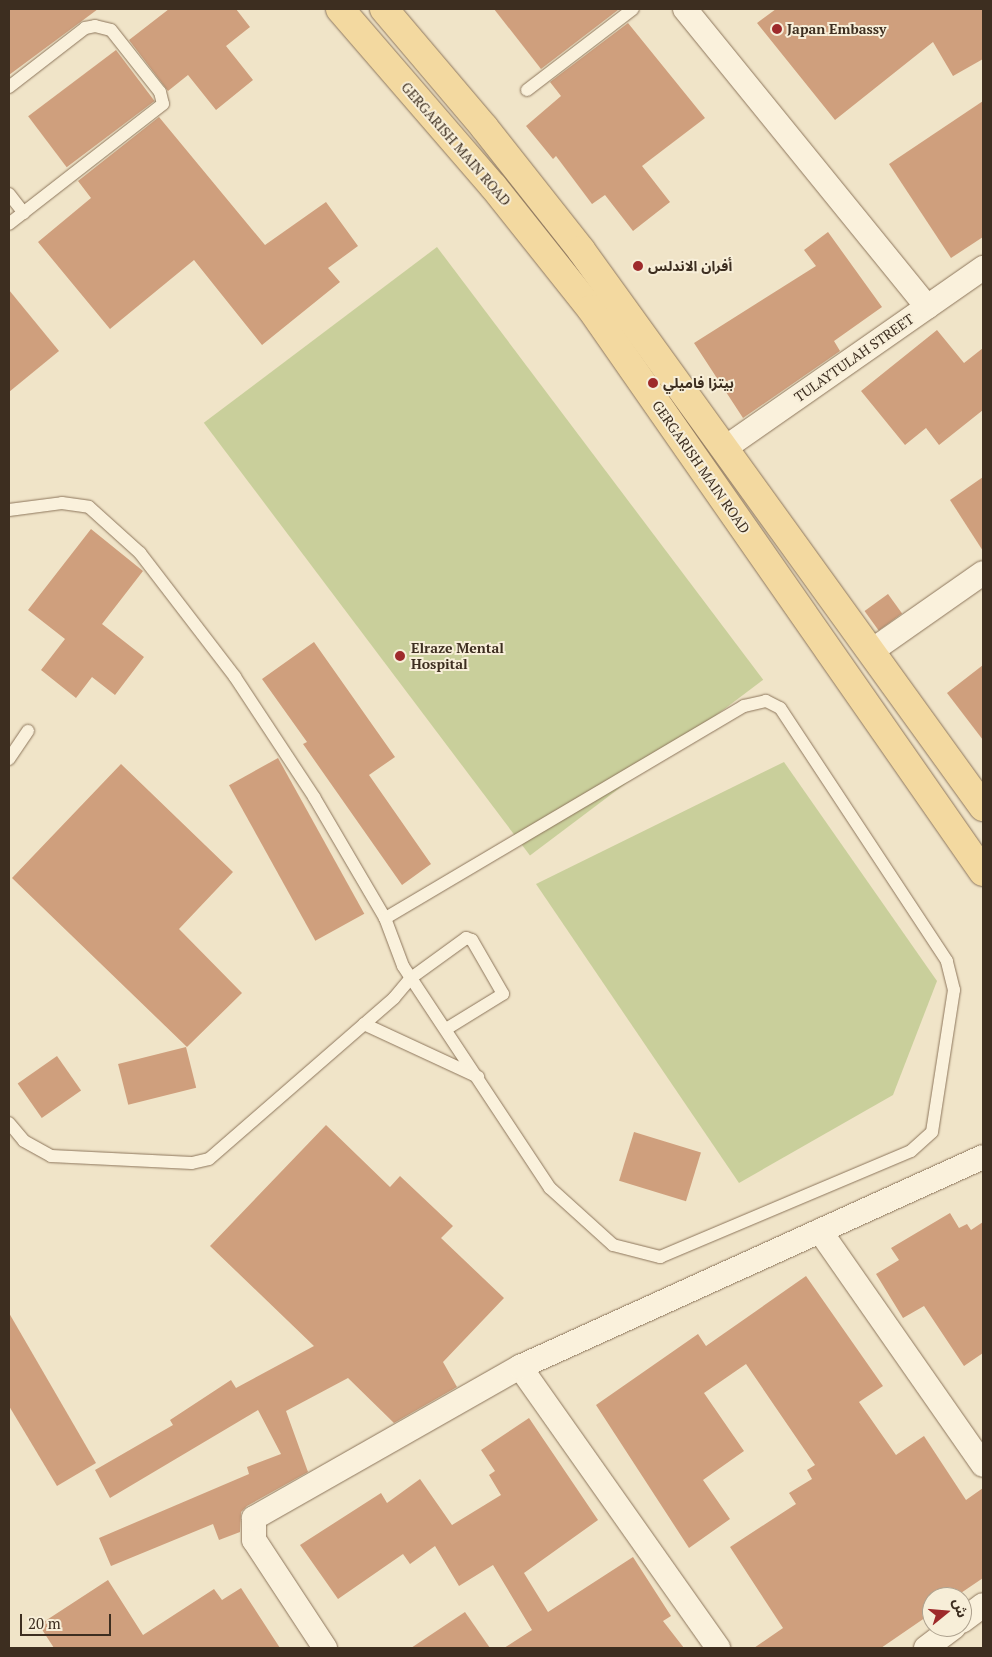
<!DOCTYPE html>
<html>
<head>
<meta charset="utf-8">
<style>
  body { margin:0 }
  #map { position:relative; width:992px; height:1657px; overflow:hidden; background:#f0e4c8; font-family:"PT Serif","Noto Sans Arabic",serif }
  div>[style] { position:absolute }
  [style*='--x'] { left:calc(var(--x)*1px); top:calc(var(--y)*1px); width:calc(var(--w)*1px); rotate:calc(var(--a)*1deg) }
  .green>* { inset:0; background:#c9cf9b; transform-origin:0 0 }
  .building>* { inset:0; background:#cf9f7d; transform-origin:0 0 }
  .roads { filter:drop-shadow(0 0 1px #8d765c) drop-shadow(0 0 1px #8d765c) }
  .lane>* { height:12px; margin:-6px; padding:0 6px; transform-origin:6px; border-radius:6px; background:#faf1dc }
  .street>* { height:24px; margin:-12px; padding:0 12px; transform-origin:12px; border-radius:12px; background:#faf1dc }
  .primary>* { height:28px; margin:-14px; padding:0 14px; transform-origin:14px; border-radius:14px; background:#f3d9a0 }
  .dots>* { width:14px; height:14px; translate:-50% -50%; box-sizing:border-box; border:2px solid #f7eed8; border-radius:50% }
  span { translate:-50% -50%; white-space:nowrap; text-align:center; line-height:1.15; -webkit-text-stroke:4px #f7eed8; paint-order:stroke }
  .poi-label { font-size:14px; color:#3d2e20; font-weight:700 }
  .left { translate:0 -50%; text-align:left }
  .street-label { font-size:14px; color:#3d2e20 }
  .frame { position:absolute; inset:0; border:10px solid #3d2e20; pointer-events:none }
  .north { position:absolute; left:922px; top:1587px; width:50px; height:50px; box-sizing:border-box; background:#f7eed8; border:1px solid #ada18e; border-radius:50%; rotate:73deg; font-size:14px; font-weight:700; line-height:20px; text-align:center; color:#3d2e20 }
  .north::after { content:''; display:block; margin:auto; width:18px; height:22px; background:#9e2a2b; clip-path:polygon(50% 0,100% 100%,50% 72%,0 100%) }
  .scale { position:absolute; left:20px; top:1614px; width:91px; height:22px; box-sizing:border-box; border:2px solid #3d2e20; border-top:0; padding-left:6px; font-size:15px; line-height:18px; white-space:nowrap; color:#3d2e20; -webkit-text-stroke:4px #f7eed8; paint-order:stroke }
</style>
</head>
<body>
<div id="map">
  <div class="green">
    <i style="left:437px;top:247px;width:542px;height:292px;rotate:53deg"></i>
    <i style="clip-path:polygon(784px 762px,937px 981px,893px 1095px,739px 1183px,536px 884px)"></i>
  </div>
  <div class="building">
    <i style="clip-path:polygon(9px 9px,98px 9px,9px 75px)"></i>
    <i style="clip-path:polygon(169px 9px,236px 9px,250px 27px,226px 46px,253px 80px,216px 110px,188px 75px,168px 91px,129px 40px)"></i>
    <i style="clip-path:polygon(494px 9px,616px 9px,618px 10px,541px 69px)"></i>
    <i style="clip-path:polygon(776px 9px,983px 9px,983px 59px,953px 76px,933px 42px,835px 120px,757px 23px)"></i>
    <i style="clip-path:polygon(628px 23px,705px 118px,642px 166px,670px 202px,633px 231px,605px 195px,592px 204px,556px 156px,553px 159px,526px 126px,561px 96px,550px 82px)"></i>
    <i style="left:116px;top:50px;width:64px;height:110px;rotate:53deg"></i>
    <i style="clip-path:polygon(983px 101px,983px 237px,951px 258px,889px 164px)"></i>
    <i style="clip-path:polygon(159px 117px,265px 245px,326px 202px,358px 246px,328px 268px,340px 282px,262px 345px,194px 260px,110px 329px,38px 242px,91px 198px,78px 181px)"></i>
    <i style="clip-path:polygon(828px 232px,882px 307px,834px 341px,840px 351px,743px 418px,694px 343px,816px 266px,804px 250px)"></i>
    <i style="clip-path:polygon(9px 290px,59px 351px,9px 392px)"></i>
    <i style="clip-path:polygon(937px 330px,964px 363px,983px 348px,983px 410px,939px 445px,926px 428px,905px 445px,861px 391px)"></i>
    <i style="clip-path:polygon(983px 477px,983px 551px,950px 500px)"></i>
    <i style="clip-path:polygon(91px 529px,143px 571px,102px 624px,144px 657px,115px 695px,92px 677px,76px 698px,41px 670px,65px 639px,28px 610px)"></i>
    <i style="left:888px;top:594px;width:24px;height:29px;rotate:54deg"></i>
    <i style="clip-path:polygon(314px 642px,395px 757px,369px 775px,431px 864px,402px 885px,303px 744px,307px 742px,262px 679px)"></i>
    <i style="clip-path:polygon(983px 665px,983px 740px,947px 693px)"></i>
    <i style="left:278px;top:758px;width:178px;height:56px;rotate:61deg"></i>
    <i style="clip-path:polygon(121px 764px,233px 872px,179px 929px,242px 993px,187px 1047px,12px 878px)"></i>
    <i style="left:186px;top:1047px;width:42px;height:70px;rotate:76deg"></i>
    <i style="left:57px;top:1056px;width:42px;height:48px;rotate:55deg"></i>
    <i style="clip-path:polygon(326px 1125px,390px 1187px,400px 1176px,453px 1226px,441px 1238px,504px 1298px,443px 1362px,457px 1387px,394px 1423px,348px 1378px,286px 1411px,308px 1472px,247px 1506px,241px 1512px,240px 1532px,219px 1540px,213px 1524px,111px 1566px,99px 1538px,249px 1474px,247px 1467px,281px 1454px,258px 1410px,110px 1498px,95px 1470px,173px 1425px,170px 1420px,231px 1380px,236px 1388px,314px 1346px,210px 1246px)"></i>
    <i style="left:634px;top:1132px;width:70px;height:51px;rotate:17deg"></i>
    <i style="clip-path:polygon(950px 1213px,959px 1228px,967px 1224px,971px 1230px,983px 1222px,983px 1353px,964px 1366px,924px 1306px,903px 1318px,876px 1274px,899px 1260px,891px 1248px)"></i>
    <i style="clip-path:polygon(806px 1276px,883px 1386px,859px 1402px,896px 1455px,924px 1436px,966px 1500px,983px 1488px,983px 1578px,955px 1597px,932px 1597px,932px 1613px,881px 1648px,754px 1648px,783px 1628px,730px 1547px,796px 1504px,789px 1493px,812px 1479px,807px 1470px,815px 1465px,746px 1364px,704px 1393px,744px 1451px,703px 1480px,730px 1519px,689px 1548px,596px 1405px,698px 1334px,706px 1346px)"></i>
    <i style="clip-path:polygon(9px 1313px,96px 1463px,57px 1486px,9px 1406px)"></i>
    <i style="clip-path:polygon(529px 1418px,598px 1520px,524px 1573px,548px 1612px,633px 1557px,671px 1616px,663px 1621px,684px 1648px,504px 1648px,532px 1630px,493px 1565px,459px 1586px,435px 1546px,410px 1564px,403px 1554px,338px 1599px,300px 1545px,381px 1493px,387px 1503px,420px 1479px,452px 1525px,501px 1495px,489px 1475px,495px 1471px,481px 1450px)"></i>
    <i style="clip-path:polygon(108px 1580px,143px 1635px,214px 1589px,222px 1600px,241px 1588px,280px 1648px,54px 1648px,39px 1625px)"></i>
    <i style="clip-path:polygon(465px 1612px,490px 1648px,411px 1648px)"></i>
  </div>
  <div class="roads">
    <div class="lane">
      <i style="--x:9;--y:87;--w:96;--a:-37.8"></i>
      <i style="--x:85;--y:28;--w:10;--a:-11"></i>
      <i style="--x:95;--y:26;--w:16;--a:14"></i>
      <i style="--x:111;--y:30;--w:79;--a:51.7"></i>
      <i style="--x:160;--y:92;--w:12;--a:76"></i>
      <i style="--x:163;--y:104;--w:195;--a:142.1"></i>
      <i style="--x:527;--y:90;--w:133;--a:-37.4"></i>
      <i style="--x:9;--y:194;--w:24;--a:52"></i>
      <i style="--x:9;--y:510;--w:53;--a:-7.5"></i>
      <i style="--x:62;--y:503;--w:27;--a:8"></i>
      <i style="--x:89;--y:507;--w:69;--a:42"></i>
      <i style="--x:140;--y:553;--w:156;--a:52.5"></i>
      <i style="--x:235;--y:677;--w:144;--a:56.6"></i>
      <i style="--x:314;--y:797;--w:140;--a:59.6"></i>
      <i style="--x:385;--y:918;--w:51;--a:69.4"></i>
      <i style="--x:403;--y:966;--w:266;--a:56.5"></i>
      <i style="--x:550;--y:1188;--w:85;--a:42.1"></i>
      <i style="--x:613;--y:1245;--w:49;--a:14.3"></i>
      <i style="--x:660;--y:1257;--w:272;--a:-22.9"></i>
      <i style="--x:911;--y:1151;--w:28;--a:-42"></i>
      <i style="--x:932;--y:1132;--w:144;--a:-81.2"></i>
      <i style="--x:954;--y:990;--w:30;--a:-104"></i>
      <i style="--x:947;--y:961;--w:303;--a:-123.4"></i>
      <i style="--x:780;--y:708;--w:16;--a:-153"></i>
      <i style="--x:766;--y:701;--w:23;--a:167"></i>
      <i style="--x:744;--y:706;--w:417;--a:149.4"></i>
      <i style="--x:9;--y:759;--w:34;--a:-56"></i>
      <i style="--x:364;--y:1024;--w:126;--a:24.9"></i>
      <i style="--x:9;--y:1123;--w:23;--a:50"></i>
      <i style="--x:24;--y:1141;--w:31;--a:29"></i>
      <i style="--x:51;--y:1156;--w:141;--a:2.8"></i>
      <i style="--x:192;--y:1163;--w:17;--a:-13"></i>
      <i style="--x:209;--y:1159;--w:245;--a:-41"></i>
      <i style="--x:394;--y:998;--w:26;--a:-50"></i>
      <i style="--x:411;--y:978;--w:68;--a:-36"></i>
      <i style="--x:466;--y:938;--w:6;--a:18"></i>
      <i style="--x:472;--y:940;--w:62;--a:60.1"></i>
      <i style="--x:503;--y:994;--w:67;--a:148.4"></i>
    </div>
    <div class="street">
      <i style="--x:685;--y:9;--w:384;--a:50.9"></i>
      <i style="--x:725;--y:448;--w:315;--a:-34.9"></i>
      <i style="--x:873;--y:650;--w:134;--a:-35"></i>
      <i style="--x:820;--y:1231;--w:285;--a:55.1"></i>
      <i style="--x:520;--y:1367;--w:344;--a:54.8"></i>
      <i style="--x:962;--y:1621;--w:26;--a:-37"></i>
      <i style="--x:325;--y:1648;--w:129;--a:-123.3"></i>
      <i style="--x:254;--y:1540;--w:22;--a:-90"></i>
      <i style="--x:254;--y:1518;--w:306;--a:-29.6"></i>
      <i style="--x:520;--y:1367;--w:508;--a:-24.4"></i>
      <i style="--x:926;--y:1648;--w:35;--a:-37"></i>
    </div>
    <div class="primary">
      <i style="--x:340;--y:9;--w:234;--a:49.2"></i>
      <i style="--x:493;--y:186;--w:157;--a:51.5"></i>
      <i style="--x:591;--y:309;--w:686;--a:55.15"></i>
      <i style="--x:384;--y:9;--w:155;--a:49.7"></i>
      <i style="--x:484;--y:127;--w:157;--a:51.7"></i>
      <i style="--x:581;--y:250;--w:687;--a:54.18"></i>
    </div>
  </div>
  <div class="dots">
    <i style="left:777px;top:29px;background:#9e2a2b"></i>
    <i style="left:638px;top:266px;background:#9e2a2b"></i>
    <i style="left:653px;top:383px;background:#9e2a2b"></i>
    <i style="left:400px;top:656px;background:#9e2a2b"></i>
  </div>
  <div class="poi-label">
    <span class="left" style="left:787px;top:29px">Japan Embassy</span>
    <span class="left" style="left:648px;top:266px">أفران الاندلس</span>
    <span class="left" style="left:663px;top:383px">بيتزا فاميلي</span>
    <span class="left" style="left:411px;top:656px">Elraze Mental<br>Hospital</span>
  </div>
  <div class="street-label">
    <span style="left:456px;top:144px;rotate:49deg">GERGARISH MAIN ROAD</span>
    <span style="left:854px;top:358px;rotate:-35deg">TULAYTULAH STREET</span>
    <span style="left:701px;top:467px;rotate:55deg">GERGARISH MAIN ROAD</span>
  </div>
  <div class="frame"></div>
  <div class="north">ش</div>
  <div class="scale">20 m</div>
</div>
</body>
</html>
